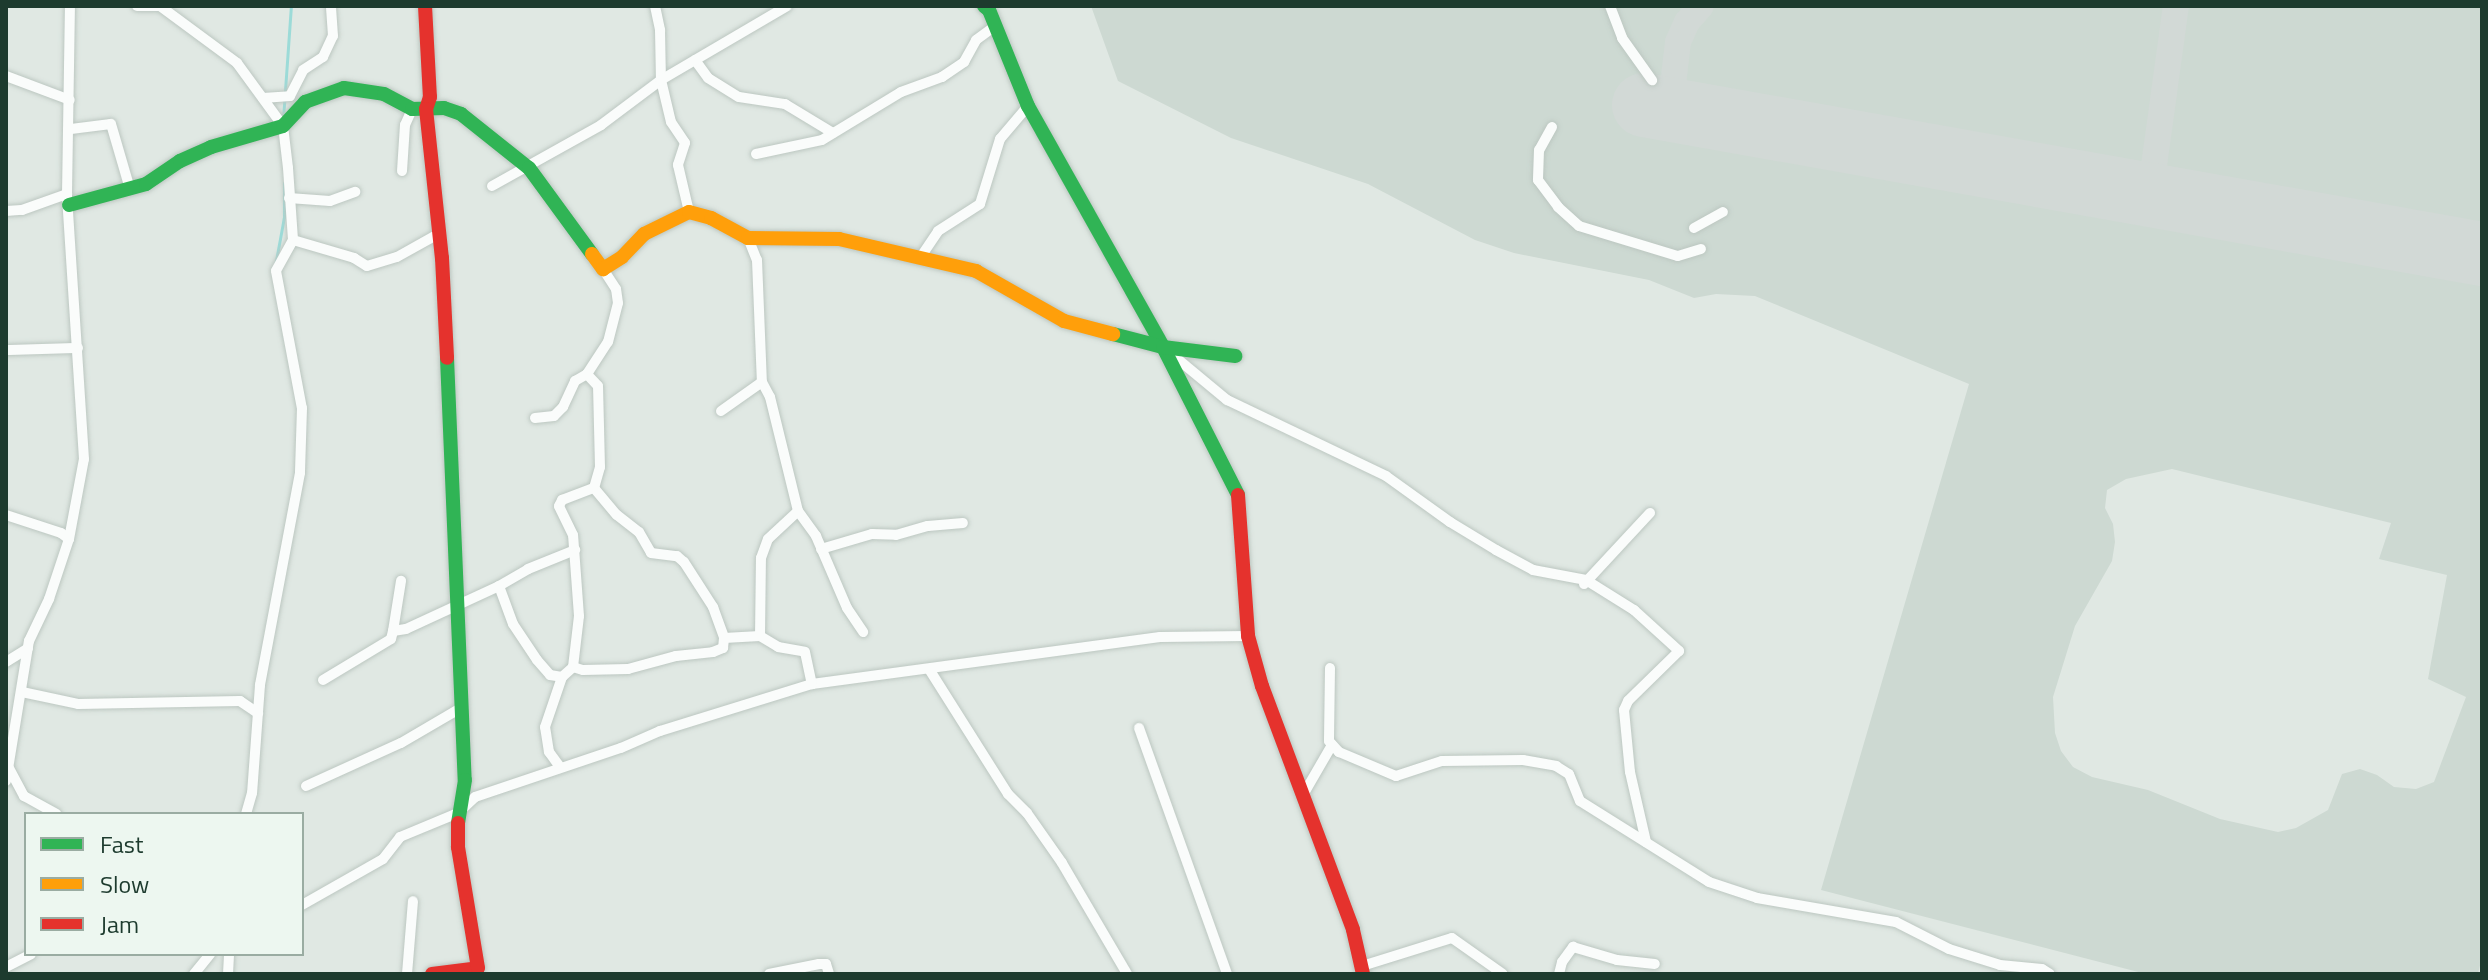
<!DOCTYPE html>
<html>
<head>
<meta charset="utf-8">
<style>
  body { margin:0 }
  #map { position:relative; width:2488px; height:980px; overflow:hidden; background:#e0e8e3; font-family:"Titillium Web",sans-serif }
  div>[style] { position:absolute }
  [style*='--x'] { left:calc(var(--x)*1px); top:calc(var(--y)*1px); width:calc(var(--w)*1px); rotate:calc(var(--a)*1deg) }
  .built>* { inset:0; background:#cdd9d2 }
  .stream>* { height:3px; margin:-1.5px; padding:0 1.5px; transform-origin:1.5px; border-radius:1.5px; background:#9cdbd8 }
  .taxiway>* { height:26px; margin:-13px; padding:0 13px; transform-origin:13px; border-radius:13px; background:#d2d9d6 }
  .runway>* { height:64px; margin:-32px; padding:0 32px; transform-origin:32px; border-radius:32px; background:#d2d9d6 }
  .roads { filter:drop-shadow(0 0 2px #bcc7c1) drop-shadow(0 0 2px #bcc7c1) }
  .street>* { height:10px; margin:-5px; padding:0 5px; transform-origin:5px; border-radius:5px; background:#fafcfb }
  .fast>* { height:14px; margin:-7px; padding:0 7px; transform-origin:7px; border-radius:7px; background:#30b455 }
  .slow>* { height:14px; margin:-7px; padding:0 7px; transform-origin:7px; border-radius:7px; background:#ff9f0a }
  .jam>* { height:14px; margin:-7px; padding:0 7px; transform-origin:7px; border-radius:7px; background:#e5322d }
  span { translate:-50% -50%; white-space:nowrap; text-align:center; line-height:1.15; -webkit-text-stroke:6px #edf7f0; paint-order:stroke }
  .frame { position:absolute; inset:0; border:8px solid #1d3b2e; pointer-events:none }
  .legend { position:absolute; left:24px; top:812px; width:280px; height:144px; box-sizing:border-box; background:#edf7f0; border:2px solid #9aaca2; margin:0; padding:10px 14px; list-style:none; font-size:24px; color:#1d3b2e }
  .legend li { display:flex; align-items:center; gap:16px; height:40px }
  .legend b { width:40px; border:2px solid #9aaca2 }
</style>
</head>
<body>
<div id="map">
  <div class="built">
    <i style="clip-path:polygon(evenodd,1091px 6px,2482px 6px,2482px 957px,2478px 974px,2146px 974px,1821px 890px,1969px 384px,1755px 296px,1716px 294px,1694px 298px,1649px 280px,1514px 253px,1475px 240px,1368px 184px,1231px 138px,1118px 81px,1091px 6px,2172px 469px,2391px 523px,2379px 559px,2447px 575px,2428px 679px,2466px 697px,2434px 782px,2416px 789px,2394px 787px,2377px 775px,2360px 769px,2342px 774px,2328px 810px,2296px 828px,2278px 832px,2220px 819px,2148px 790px,2092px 777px,2073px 767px,2061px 751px,2055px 733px,2053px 697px,2075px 626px,2112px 561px,2115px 542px,2113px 524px,2105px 508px,2107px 490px,2126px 479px,2172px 469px)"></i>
  </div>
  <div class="stream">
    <i style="--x:283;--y:119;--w:113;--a:-86"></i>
    <i style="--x:275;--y:266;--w:50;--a:-79.6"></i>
    <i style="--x:284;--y:217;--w:34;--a:-90"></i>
  </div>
  <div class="taxiway">
    <i style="--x:1670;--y:110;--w:68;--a:-83.3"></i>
    <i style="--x:1678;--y:42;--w:22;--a:-66"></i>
    <i style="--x:1687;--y:22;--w:21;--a:-49"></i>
    <i style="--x:2150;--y:195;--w:191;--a:-82.2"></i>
  </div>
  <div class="runway">
    <i style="--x:1644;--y:105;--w:851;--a:10.08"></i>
  </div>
  <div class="roads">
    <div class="street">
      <i style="--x:137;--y:6;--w:25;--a:0"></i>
      <i style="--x:160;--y:6;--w:96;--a:36.5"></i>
      <i style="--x:237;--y:63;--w:78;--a:53.9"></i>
      <i style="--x:283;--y:126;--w:42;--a:83.2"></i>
      <i style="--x:288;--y:168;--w:72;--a:86"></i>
      <i style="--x:293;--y:240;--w:35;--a:119"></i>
      <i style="--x:276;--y:271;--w:139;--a:79.3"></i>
      <i style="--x:302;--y:408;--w:65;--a:91.8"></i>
      <i style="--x:300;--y:473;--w:216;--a:100.7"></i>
      <i style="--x:260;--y:685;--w:108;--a:94.2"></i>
      <i style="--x:252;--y:793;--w:22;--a:106"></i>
      <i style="--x:655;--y:6;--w:25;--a:78"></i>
      <i style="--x:660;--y:30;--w:50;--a:88.9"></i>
      <i style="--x:661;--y:80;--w:43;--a:76.6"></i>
      <i style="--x:671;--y:122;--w:25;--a:56"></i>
      <i style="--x:685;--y:143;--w:23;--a:108"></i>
      <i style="--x:678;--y:165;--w:48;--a:76.8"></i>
      <i style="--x:1610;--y:6;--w:34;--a:69"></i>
      <i style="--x:1622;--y:38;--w:52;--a:54.5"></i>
      <i style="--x:695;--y:60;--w:22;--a:54"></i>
      <i style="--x:708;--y:78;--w:36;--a:32"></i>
      <i style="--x:739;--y:97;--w:47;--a:8.7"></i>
      <i style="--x:785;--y:104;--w:56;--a:31.1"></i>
      <i style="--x:6;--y:76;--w:68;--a:20.6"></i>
      <i style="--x:263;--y:98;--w:27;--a:-4"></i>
      <i style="--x:290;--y:96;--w:29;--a:-63"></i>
      <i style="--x:303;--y:70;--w:24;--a:-33"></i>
      <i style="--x:323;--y:57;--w:23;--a:-65"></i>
      <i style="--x:333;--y:36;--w:30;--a:-94"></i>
      <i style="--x:1552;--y:127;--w:26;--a:119"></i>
      <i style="--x:1539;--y:150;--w:30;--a:92"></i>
      <i style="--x:1538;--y:180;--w:34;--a:53"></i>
      <i style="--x:1558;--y:207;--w:28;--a:42"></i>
      <i style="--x:1579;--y:226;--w:103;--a:16.9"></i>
      <i style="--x:1678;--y:256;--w:24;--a:-17"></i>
      <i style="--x:71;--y:129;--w:40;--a:-7.1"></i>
      <i style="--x:111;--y:124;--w:68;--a:73.7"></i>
      <i style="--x:756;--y:154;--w:67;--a:-12"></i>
      <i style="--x:822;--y:140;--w:92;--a:-31.3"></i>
      <i style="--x:901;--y:92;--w:44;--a:-20.1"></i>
      <i style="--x:942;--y:77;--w:27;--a:-34"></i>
      <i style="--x:964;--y:62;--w:25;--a:-61"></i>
      <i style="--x:976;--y:40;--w:22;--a:-36"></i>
      <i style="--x:402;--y:171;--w:46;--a:-86.3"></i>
      <i style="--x:405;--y:125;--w:17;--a:-66"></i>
      <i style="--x:492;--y:186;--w:125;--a:-29.2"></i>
      <i style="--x:601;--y:125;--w:75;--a:-36.9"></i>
      <i style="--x:661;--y:80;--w:146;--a:-30.4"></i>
      <i style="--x:289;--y:198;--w:41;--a:4.2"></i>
      <i style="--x:330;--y:201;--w:27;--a:-20"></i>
      <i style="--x:6;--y:211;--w:16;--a:-4"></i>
      <i style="--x:22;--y:210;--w:48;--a:-19.6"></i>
      <i style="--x:1694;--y:228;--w:33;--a:-29"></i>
      <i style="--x:748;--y:238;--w:24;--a:68"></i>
      <i style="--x:757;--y:260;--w:122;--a:87.7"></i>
      <i style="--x:762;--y:382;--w:17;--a:62"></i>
      <i style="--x:770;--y:397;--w:117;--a:76.2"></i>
      <i style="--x:798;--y:511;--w:31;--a:54"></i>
      <i style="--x:816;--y:536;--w:78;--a:66.7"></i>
      <i style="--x:847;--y:608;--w:29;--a:56"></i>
      <i style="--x:293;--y:240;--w:64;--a:16.4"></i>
      <i style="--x:354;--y:258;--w:15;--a:32"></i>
      <i style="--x:367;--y:266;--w:31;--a:-17"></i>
      <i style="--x:397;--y:257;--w:49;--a:-29.2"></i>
      <i style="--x:920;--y:258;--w:32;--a:-56"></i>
      <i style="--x:938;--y:231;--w:50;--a:-32.7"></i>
      <i style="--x:980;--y:204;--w:68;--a:-72.9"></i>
      <i style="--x:1000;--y:139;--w:43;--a:-49.7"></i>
      <i style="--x:6;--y:350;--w:72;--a:-1.6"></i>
      <i style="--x:1168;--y:351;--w:77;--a:39.7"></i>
      <i style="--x:1227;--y:400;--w:176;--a:25.5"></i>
      <i style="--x:1386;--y:476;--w:79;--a:35.7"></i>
      <i style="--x:1450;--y:522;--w:54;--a:31.3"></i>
      <i style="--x:1496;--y:550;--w:42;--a:28.4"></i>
      <i style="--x:1533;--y:570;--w:54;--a:10.7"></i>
      <i style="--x:1586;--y:580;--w:57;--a:32"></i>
      <i style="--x:1634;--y:610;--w:61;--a:42.3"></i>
      <i style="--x:1679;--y:651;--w:71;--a:135.6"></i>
      <i style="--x:1628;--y:701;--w:10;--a:114"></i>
      <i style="--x:1624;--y:710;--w:62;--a:84.5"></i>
      <i style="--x:1630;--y:772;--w:72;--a:77.1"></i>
      <i style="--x:721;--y:411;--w:50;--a:-35.3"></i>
      <i style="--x:535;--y:418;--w:19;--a:-6"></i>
      <i style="--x:554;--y:416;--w:13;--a:-45"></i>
      <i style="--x:563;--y:407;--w:29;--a:-65"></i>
      <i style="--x:575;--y:381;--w:14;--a:-30"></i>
      <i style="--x:587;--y:374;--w:38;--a:-57"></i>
      <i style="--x:608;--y:342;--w:40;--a:-75.6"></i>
      <i style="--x:618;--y:303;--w:14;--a:-98"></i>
      <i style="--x:616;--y:289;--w:24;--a:-123"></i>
      <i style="--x:594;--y:488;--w:35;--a:50"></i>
      <i style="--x:617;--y:515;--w:28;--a:38"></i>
      <i style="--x:639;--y:532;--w:24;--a:60"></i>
      <i style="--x:651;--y:553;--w:26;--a:7"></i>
      <i style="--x:677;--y:556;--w:9;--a:41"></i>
      <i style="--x:684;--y:562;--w:54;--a:57.2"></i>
      <i style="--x:713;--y:607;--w:33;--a:70"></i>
      <i style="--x:724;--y:638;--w:36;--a:-3"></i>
      <i style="--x:760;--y:636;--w:21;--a:31"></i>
      <i style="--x:778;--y:647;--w:27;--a:10"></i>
      <i style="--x:805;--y:652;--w:33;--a:78"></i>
      <i style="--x:812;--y:684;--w:351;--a:-7.7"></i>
      <i style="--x:1160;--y:637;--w:88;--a:-0.7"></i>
      <i style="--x:6;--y:515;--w:58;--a:18.1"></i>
      <i style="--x:61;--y:533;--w:10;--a:37"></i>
      <i style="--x:821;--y:549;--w:53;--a:-16.4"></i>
      <i style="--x:872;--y:534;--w:24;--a:2"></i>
      <i style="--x:896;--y:535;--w:33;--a:-16"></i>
      <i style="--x:928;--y:526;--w:35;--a:-5"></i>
      <i style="--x:1584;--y:584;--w:97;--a:-47.1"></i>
      <i style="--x:499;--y:586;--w:40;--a:69.8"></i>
      <i style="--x:513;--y:624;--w:43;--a:56.3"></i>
      <i style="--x:537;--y:660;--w:20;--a:49"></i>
      <i style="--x:550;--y:675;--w:12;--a:9"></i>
      <i style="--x:393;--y:631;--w:51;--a:-80.9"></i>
      <i style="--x:760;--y:636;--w:78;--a:-89.3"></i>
      <i style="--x:761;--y:558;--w:20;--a:-70"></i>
      <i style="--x:768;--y:539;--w:41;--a:-43"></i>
      <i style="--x:6;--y:662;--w:26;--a:-32"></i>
      <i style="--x:573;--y:667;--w:10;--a:17"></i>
      <i style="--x:583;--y:670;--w:45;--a:-1.3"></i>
      <i style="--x:628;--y:669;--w:50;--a:-15.2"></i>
      <i style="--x:676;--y:656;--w:37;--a:-6"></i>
      <i style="--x:713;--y:652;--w:11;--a:-22"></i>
      <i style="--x:723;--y:648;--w:10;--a:-84"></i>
      <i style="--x:1330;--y:668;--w:73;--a:90.8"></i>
      <i style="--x:1329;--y:741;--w:15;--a:48"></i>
      <i style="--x:1339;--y:752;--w:62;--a:22.8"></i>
      <i style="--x:1396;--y:776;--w:48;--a:-18.1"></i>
      <i style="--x:1442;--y:761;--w:81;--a:-0.7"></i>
      <i style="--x:1523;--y:760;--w:34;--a:10"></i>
      <i style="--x:1556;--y:766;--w:15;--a:32"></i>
      <i style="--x:1569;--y:774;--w:29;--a:68"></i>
      <i style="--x:1580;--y:801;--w:152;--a:32.1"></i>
      <i style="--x:1709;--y:882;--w:51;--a:18.4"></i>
      <i style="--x:1757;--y:898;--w:141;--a:9.8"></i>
      <i style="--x:1896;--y:922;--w:59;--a:27"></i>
      <i style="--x:1949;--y:949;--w:53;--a:17.4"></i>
      <i style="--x:2000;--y:965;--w:42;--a:5.4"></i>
      <i style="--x:2042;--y:969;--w:9;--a:32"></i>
      <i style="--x:929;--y:669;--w:148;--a:57.7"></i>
      <i style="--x:1008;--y:794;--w:27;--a:45"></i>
      <i style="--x:1027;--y:813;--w:61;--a:55"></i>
      <i style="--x:1062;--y:863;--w:129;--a:59.6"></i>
      <i style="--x:323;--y:680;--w:79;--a:-31.1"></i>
      <i style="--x:391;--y:639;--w:8;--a:-76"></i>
      <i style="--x:393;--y:631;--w:13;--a:-9"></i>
      <i style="--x:406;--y:629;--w:102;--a:-24.8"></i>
      <i style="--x:499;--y:586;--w:34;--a:-30"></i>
      <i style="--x:528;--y:569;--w:51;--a:-22"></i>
      <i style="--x:22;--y:692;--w:57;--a:12.1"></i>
      <i style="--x:78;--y:704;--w:162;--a:-1.1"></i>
      <i style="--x:240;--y:701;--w:22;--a:34"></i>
      <i style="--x:1139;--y:728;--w:261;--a:70.3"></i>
      <i style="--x:560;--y:767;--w:19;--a:-126"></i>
      <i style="--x:549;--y:752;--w:25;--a:-99"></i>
      <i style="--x:545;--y:727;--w:53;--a:-71.2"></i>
      <i style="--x:562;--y:677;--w:15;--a:-42"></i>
      <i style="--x:573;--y:667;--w:51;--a:-83.3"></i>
      <i style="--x:579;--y:616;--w:81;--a:-94.2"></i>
      <i style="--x:573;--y:535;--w:32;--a:-116"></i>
      <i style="--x:559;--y:506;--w:7;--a:-63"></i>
      <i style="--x:562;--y:500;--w:34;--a:-21"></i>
      <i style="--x:594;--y:488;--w:22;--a:-74"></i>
      <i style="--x:600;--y:467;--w:81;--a:-91.4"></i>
      <i style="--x:598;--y:386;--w:16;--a:-133"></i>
      <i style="--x:9;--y:768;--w:32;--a:62"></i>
      <i style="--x:24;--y:796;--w:37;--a:29"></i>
      <i style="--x:6;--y:781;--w:142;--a:-80.7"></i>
      <i style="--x:29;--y:641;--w:47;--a:-64.5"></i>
      <i style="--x:49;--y:599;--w:63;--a:-71.6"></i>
      <i style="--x:69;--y:539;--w:81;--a:-79.4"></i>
      <i style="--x:84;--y:459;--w:266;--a:-93.7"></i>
      <i style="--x:67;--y:194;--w:188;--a:-89.1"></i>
      <i style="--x:306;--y:786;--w:104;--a:-24.4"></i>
      <i style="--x:401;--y:743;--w:69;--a:-30.3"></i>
      <i style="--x:1303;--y:795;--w:58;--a:-59.9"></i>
      <i style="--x:302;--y:905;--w:93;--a:-29.6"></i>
      <i style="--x:383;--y:859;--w:28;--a:-52"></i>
      <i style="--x:400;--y:837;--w:63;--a:-22.5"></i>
      <i style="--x:458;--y:813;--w:23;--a:-43"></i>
      <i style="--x:475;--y:797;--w:154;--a:-18.6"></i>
      <i style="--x:621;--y:748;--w:43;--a:-23.6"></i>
      <i style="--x:660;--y:731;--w:159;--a:-17.2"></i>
      <i style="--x:1362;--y:966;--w:94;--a:-17.3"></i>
      <i style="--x:1452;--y:938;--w:62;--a:35.2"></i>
      <i style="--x:6;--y:967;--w:28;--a:-27"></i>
      <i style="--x:194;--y:974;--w:26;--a:-51"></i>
      <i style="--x:228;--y:974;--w:20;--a:-87"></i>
      <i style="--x:407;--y:974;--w:73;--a:-85.3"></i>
      <i style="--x:769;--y:974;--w:51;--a:-11.3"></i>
      <i style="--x:819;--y:964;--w:7;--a:0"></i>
      <i style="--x:826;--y:964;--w:10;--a:73"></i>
      <i style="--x:1559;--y:974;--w:12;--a:-76"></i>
      <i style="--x:1562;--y:962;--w:19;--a:-54"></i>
      <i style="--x:1573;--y:947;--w:46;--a:16.5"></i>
      <i style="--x:1617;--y:960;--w:38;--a:6"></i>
    </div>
    <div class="fast">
      <i style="--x:984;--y:6;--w:6;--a:39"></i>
      <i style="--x:989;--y:10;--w:104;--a:67.9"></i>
      <i style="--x:1028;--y:106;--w:276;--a:60.7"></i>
      <i style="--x:1163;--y:347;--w:166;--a:63.1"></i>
      <i style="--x:69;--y:205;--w:80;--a:-15.3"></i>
      <i style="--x:146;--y:184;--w:41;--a:-34.1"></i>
      <i style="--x:180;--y:161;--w:34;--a:-24"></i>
      <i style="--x:211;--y:147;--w:75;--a:-16.3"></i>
      <i style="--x:283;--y:126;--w:33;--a:-47"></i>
      <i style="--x:305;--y:102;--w:41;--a:-19.7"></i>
      <i style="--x:344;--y:88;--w:40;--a:8.5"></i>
      <i style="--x:384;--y:94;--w:32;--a:28"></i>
      <i style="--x:412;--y:109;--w:32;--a:-2"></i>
      <i style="--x:444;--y:108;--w:18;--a:19"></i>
      <i style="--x:461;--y:114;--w:87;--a:38.5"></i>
      <i style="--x:529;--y:168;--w:107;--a:53.8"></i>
      <i style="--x:1113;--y:334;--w:52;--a:14.6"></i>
      <i style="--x:1163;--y:347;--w:73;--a:7.1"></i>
      <i style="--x:447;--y:358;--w:422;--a:87.6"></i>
      <i style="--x:465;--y:780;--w:44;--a:99.2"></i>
    </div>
    <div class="slow">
      <i style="--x:592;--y:254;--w:19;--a:54"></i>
      <i style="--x:603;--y:269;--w:22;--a:-32"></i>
      <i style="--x:622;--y:257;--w:32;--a:-46"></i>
      <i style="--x:644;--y:234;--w:50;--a:-26.1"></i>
      <i style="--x:689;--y:212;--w:23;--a:15"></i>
      <i style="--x:711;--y:218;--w:42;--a:28.4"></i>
      <i style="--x:748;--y:238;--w:91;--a:0.6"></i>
      <i style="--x:839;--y:239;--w:141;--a:13.1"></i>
      <i style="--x:976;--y:271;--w:101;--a:29.6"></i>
      <i style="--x:1064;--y:321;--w:51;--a:14.9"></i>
    </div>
    <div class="jam">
      <i style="--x:425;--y:6;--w:91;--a:86.9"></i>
      <i style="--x:430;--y:97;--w:13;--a:108"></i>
      <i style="--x:426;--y:109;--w:150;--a:83.9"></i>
      <i style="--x:442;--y:258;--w:100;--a:87.1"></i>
      <i style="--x:1238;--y:495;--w:141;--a:85.9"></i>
      <i style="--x:1248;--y:636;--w:52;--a:74.4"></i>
      <i style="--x:1262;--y:686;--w:260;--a:69.5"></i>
      <i style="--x:1353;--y:930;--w:45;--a:77.2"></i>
      <i style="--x:432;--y:974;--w:46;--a:-7.4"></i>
      <i style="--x:478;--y:968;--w:123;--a:-99.4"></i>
      <i style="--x:458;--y:847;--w:24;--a:-90"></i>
    </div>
  </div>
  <div class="frame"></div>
  <ul class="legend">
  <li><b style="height:10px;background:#30b455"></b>Fast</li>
  <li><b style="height:10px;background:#ff9f0a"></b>Slow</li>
  <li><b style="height:10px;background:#e5322d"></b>Jam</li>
  </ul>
</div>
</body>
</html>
